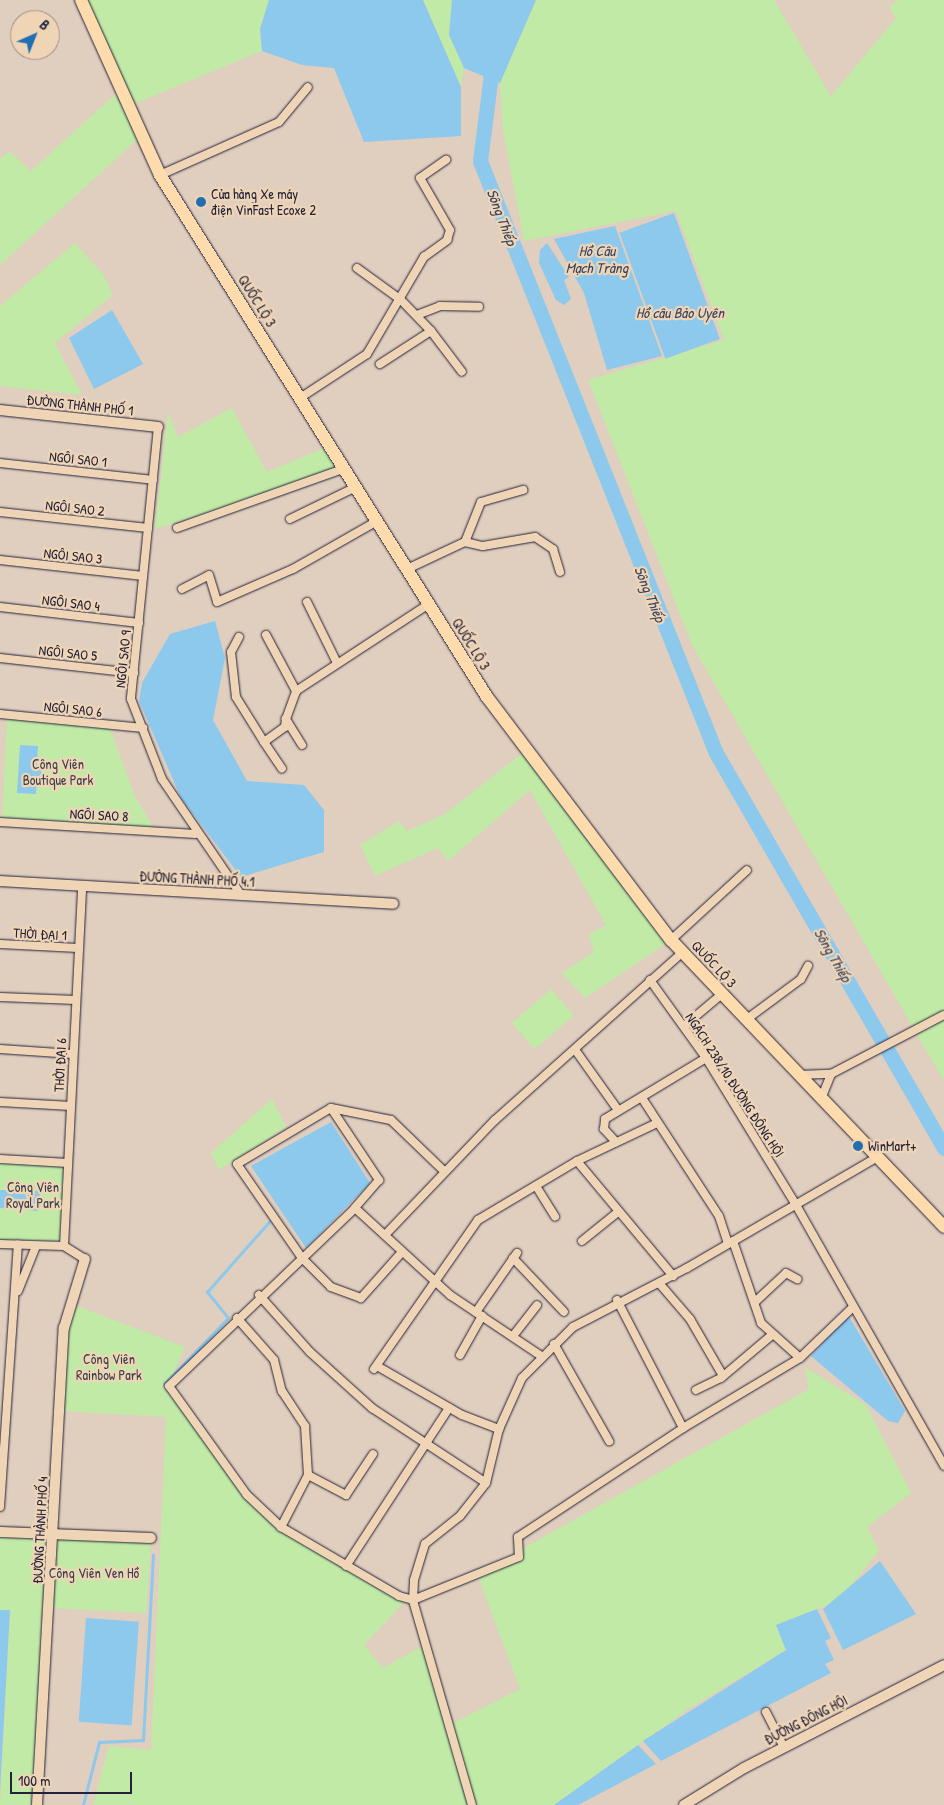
<!DOCTYPE html>
<html>
<head>
<meta charset="utf-8">
<style>
  body { margin:0 }
  #map { position:relative; width:944px; height:1805px; overflow:hidden; background:#e0cebe; font-family:"Patrick Hand",sans-serif }
  div>[style] { position:absolute }
  [style*='--x'] { left:calc(var(--x)*1px); top:calc(var(--y)*1px); width:calc(var(--w)*1px); rotate:calc(var(--a)*1deg) }
  .green>* { inset:0; background:#c1eaa6; transform-origin:0 0 }
  .water>* { inset:0; background:#8dc8ed; transform-origin:0 0 }
  .stream>* { height:2.5px; margin:-1.25px; padding:0 1.25px; transform-origin:1.25px; border-radius:1.25px; background:#8dc8ed }
  .river>* { height:15px; margin:-7.5px; padding:0 7.5px; transform-origin:7.5px; border-radius:7.5px; background:#8dc8ed }
  .roads { filter:drop-shadow(0 0 1px #22223b) drop-shadow(0 0 1px #22223b) }
  .minor>* { height:8px; margin:-4px; padding:0 4px; transform-origin:4px; border-radius:4px; background:#efd5b6 }
  .tertiary>* { height:10px; margin:-5px; padding:0 5px; transform-origin:5px; border-radius:5px; background:#efd5b6 }
  .trunk>* { height:12px; margin:-6px; padding:0 6px; transform-origin:6px; border-radius:6px; background:#fedbac }
  .dots>* { width:14px; height:14px; translate:-50% -50%; box-sizing:border-box; border:2px solid #efd5b6; border-radius:50% }
  span { translate:-50% -50%; white-space:nowrap; text-align:center; line-height:1.15; -webkit-text-stroke:4.5px #efd5b6; paint-order:stroke }
  .poi-label { font-size:14px; color:#22223b }
  .left { translate:0 -50%; text-align:left }
  .street-label { font-size:14px; color:#22223b }
  .park-label { font-size:14px; color:#3a404b }
  .water-label { font-size:15px; color:#37435f; font-style:italic }
  .north { position:absolute; left:10px; top:10px; width:50px; height:50px; box-sizing:border-box; background:#efd5b6; border:1px solid #9d8d85; border-radius:50%; rotate:44deg; font-size:14px; font-weight:700; line-height:20px; text-align:center; color:#22223b }
  .north::after { content:''; display:block; margin:auto; width:18px; height:22px; background:#1f6fb2; clip-path:polygon(50% 0,100% 100%,50% 72%,0 100%) }
  .scale { position:absolute; left:10px; top:1772px; width:122px; height:22px; box-sizing:border-box; border:2px solid #22223b; border-top:0; padding-left:6px; font-size:15px; line-height:18px; white-space:nowrap; color:#22223b; -webkit-text-stroke:4px #efd5b6; paint-order:stroke }
</style>
</head>
<body>
<div id="map">
  <div class="green">
    <i style="clip-path:polygon(82px 0,269px 0,260px 29px,262px 51px,129px 106px,142px 135px,0 265px,0 159px,9px 151px,31px 171px,121px 89px)"></i>
    <i style="clip-path:polygon(423px 0,452px 0,449px 35px,464px 68px,461px 87px)"></i>
    <i style="clip-path:polygon(536px 0,774px 0,831px 96px,896px 18px,889px 6px,899px 0,944px 0,944px 1081px,692px 645px,588px 380px,724px 340px,676px 211px,524px 241px,503px 131px,500px 83px)"></i>
    <i style="clip-path:polygon(75px 243px,103px 274px,113px 295px,55px 343px,82px 395px,0 386px,0 306px)"></i>
    <i style="clip-path:polygon(232px 408px,267px 472px,329px 446px,343px 469px,155px 529px,168px 412px,178px 437px)"></i>
    <i style="clip-path:polygon(7px 715px,109px 725px,135px 797px,156px 831px,2px 822px)"></i>
    <i style="clip-path:polygon(526px 750px,671px 940px,585px 998px,562px 973px,594px 952px,589px 934px,606px 925px,530px 790px,448px 861px,438px 848px,375px 876px,360px 845px,399px 821px,407px 831px,445px 814px)"></i>
    <i style="left:551px;top:989px;width:35px;height:52px;rotate:49deg"></i>
    <i style="clip-path:polygon(272px 1099px,286px 1127px,219px 1170px,211px 1153px)"></i>
    <i style="left:0;top:1159px;width:68px;height:85px;rotate:3deg"></i>
    <i style="clip-path:polygon(69px 1303px,185px 1347px,168px 1386px,247px 1495px,281px 1527px,407px 1599px,364px 1645px,383px 1668px,426px 1644px,449px 1725px,520px 1689px,477px 1574px,809px 1389px,805px 1367px,866px 1405px,911px 1493px,867px 1527px,879px 1551px,838px 1601px,776px 1625px,786px 1650px,691px 1707px,554px 1805px,93px 1805px,109px 1746px,151px 1750px,166px 1417px,59px 1411px)"></i>
    <i style="clip-path:polygon(0 1532px,151px 1538px,146px 1613px,49px 1608px,37px 1805px,0 1805px,10px 1611px,0 1610px)"></i>
  </div>
  <div class="water">
    <i style="clip-path:polygon(269px 0,423px 0,461px 87px,461px 136px,364px 142px,334px 68px,302px 65px,262px 51px,260px 29px)"></i>
    <i style="clip-path:polygon(452px 0,536px 0,500px 83px,464px 68px,449px 35px)"></i>
    <i style="left:674px;top:213px;width:134px;height:58px;rotate:70deg"></i>
    <i style="clip-path:polygon(615px 226px,662px 356px,607px 370px,584px 293px,554px 239px)"></i>
    <i style="clip-path:polygon(547px 243px,569px 277px,564px 280px,571px 299px,564px 305px,556px 300px,539px 263px,540px 250px)"></i>
    <i style="clip-path:polygon(112px 310px,143px 364px,94px 389px,69px 338px)"></i>
    <i style="clip-path:polygon(215px 621px,225px 658px,213px 720px,247px 781px,304px 785px,324px 810px,324px 852px,241px 877px,181px 798px,139px 701px,142px 683px,170px 634px)"></i>
    <i style="clip-path:polygon(20px 745px,38px 746px,37px 764px,42px 773px,37px 778px,36px 794px,17px 793px)"></i>
    <i style="clip-path:polygon(331px 1122px,370px 1183px,306px 1248px,251px 1166px)"></i>
    <i style="clip-path:polygon(0 1190px,39px 1191px,43px 1203px,38px 1211px,0 1208px)"></i>
    <i style="clip-path:polygon(848px 1315px,905px 1411px,898px 1423px,888px 1421px,811px 1356px)"></i>
    <i style="clip-path:polygon(880px 1561px,916px 1614px,843px 1650px,823px 1609px)"></i>
    <i style="clip-path:polygon(817px 1609px,831px 1638px,825px 1641px,834px 1660px,825px 1664px,831px 1673px,661px 1761px,643px 1741px,786px 1650px,776px 1625px)"></i>
    <i style="clip-path:polygon(0 1610px,10px 1610px,0 1791px)"></i>
    <i style="left:86px;top:1618px;width:53px;height:104px;rotate:4deg"></i>
    <i style="clip-path:polygon(638px 1745px,656px 1764px,578px 1805px,554px 1805px)"></i>
  </div>
  <div class="stream">
    <i style="--x:164;--y:1384;--w:92;--a:-45.9"></i>
    <i style="--x:228;--y:1318;--w:33;--a:-129"></i>
    <i style="--x:207;--y:1292;--w:94;--a:-48.5"></i>
    <i style="--x:83;--y:1805;--w:65;--a:-75.7"></i>
    <i style="--x:99;--y:1742;--w:44;--a:-2.6"></i>
    <i style="--x:143;--y:1740;--w:185;--a:-86.9"></i>
  </div>
  <div class="river">
    <i style="--x:493;--y:58;--w:104;--a:97.2"></i>
    <i style="--x:480;--y:161;--w:637;--a:68.27"></i>
    <i style="--x:716;--y:753;--w:456;--a:60"></i>
  </div>
  <div class="roads">
    <div class="minor">
      <i style="--x:160;--y:175;--w:130;--a:-24"></i>
      <i style="--x:279;--y:122;--w:45;--a:-50.4"></i>
      <i style="--x:357;--y:268;--w:54;--a:36"></i>
      <i style="--x:401;--y:300;--w:43;--a:45.9"></i>
      <i style="--x:431;--y:331;--w:61;--a:147.1"></i>
      <i style="--x:417;--y:315;--w:25;--a:-21"></i>
      <i style="--x:440;--y:306;--w:39;--a:1"></i>
      <i style="--x:431;--y:331;--w:51;--a:52.9"></i>
      <i style="--x:300;--y:398;--w:80;--a:-33.3"></i>
      <i style="--x:367;--y:354;--w:113;--a:-59.6"></i>
      <i style="--x:424;--y:257;--w:29;--a:-36"></i>
      <i style="--x:447;--y:240;--w:10;--a:-73"></i>
      <i style="--x:450;--y:230;--w:60;--a:-120"></i>
      <i style="--x:420;--y:178;--w:32;--a:-35"></i>
      <i style="--x:158;--y:427;--w:273;--a:95.7"></i>
      <i style="--x:131;--y:699;--w:86;--a:68.8"></i>
      <i style="--x:162;--y:779;--w:140;--a:55.7"></i>
      <i style="--x:0;--y:463;--w:154;--a:6.3"></i>
      <i style="--x:0;--y:512;--w:149;--a:6.2"></i>
      <i style="--x:290;--y:519;--w:73;--a:-25.9"></i>
      <i style="--x:177;--y:528;--w:176;--a:-19.6"></i>
      <i style="--x:465;--y:542;--w:18;--a:13"></i>
      <i style="--x:483;--y:546;--w:53;--a:-9.8"></i>
      <i style="--x:535;--y:537;--w:22;--a:34"></i>
      <i style="--x:553;--y:549;--w:24;--a:73"></i>
      <i style="--x:0;--y:560;--w:144;--a:6.4"></i>
      <i style="--x:407;--y:569;--w:64;--a:-25"></i>
      <i style="--x:465;--y:542;--w:43;--a:-68.2"></i>
      <i style="--x:481;--y:502;--w:44;--a:-15.9"></i>
      <i style="--x:182;--y:589;--w:30;--a:-27"></i>
      <i style="--x:209;--y:575;--w:28;--a:73"></i>
      <i style="--x:217;--y:602;--w:83;--a:-23.5"></i>
      <i style="--x:293;--y:569;--w:97;--a:-29.7"></i>
      <i style="--x:307;--y:602;--w:68;--a:63.8"></i>
      <i style="--x:0;--y:607;--w:140;--a:6.6"></i>
      <i style="--x:266;--y:635;--w:64;--a:61.8"></i>
      <i style="--x:239;--y:637;--w:17;--a:118"></i>
      <i style="--x:231;--y:652;--w:45;--a:83.7"></i>
      <i style="--x:236;--y:697;--w:53;--a:58.1"></i>
      <i style="--x:264;--y:742;--w:26;--a:-36"></i>
      <i style="--x:285;--y:727;--w:8;--a:-83"></i>
      <i style="--x:0;--y:658;--w:135;--a:6.4"></i>
      <i style="--x:0;--y:714;--w:144;--a:5.6"></i>
      <i style="--x:264;--y:742;--w:32;--a:56"></i>
      <i style="--x:302;--y:745;--w:31;--a:-122"></i>
      <i style="--x:286;--y:719;--w:30;--a:-70"></i>
      <i style="--x:296;--y:691;--w:159;--a:-33.2"></i>
      <i style="--x:0;--y:822;--w:196;--a:3.5"></i>
      <i style="--x:671;--y:940;--w:103;--a:-42.6"></i>
      <i style="--x:0;--y:944;--w:78;--a:2.9"></i>
      <i style="--x:650;--y:980;--w:96;--a:54.3"></i>
      <i style="--x:706;--y:1058;--w:172;--a:58.5"></i>
      <i style="--x:796;--y:1205;--w:300;--a:60.4"></i>
      <i style="--x:0;--y:997;--w:76;--a:2.3"></i>
      <i style="--x:747;--y:1019;--w:67;--a:-36.5"></i>
      <i style="--x:801;--y:979;--w:15;--a:-62"></i>
      <i style="--x:684;--y:1026;--w:50;--a:-40.1"></i>
      <i style="--x:0;--y:1049;--w:73;--a:3.9"></i>
      <i style="--x:576;--y:1051;--w:72;--a:54.6"></i>
      <i style="--x:798;--y:1075;--w:33;--a:-2"></i>
      <i style="--x:831;--y:1074;--w:127;--a:-27.6"></i>
      <i style="--x:642;--y:1098;--w:141;--a:56.9"></i>
      <i style="--x:719;--y:1216;--w:29;--a:72"></i>
      <i style="--x:821;--y:1099;--w:27;--a:-68"></i>
      <i style="--x:0;--y:1102;--w:71;--a:3.2"></i>
      <i style="--x:331;--y:1108;--w:87;--a:56.3"></i>
      <i style="--x:379;--y:1180;--w:37;--a:131"></i>
      <i style="--x:355;--y:1208;--w:129;--a:42.5"></i>
      <i style="--x:450;--y:1295;--w:110;--a:33.8"></i>
      <i style="--x:616;--y:1142;--w:18;--a:-133"></i>
      <i style="--x:604;--y:1129;--w:10;--a:-84"></i>
      <i style="--x:605;--y:1119;--w:118;--a:-31.1"></i>
      <i style="--x:0;--y:1159;--w:68;--a:3.4"></i>
      <i style="--x:577;--y:1161;--w:150;--a:50.1"></i>
      <i style="--x:536;--y:1186;--w:36;--a:58"></i>
      <i style="--x:385;--y:1235;--w:159;--a:-46.3"></i>
      <i style="--x:495;--y:1120;--w:252;--a:-41.8"></i>
      <i style="--x:582;--y:1241;--w:46;--a:-38.9"></i>
      <i style="--x:733;--y:1241;--w:87;--a:71.1"></i>
      <i style="--x:761;--y:1323;--w:52;--a:41.9"></i>
      <i style="--x:0;--y:1244;--w:64;--a:1.8"></i>
      <i style="--x:64;--y:1246;--w:25;--a:32"></i>
      <i style="--x:64;--y:1246;--w:360;--a:-87.1"></i>
      <i style="--x:402;--y:1252;--w:62;--a:131.7"></i>
      <i style="--x:361;--y:1298;--w:32;--a:-160"></i>
      <i style="--x:331;--y:1287;--w:41;--a:-135"></i>
      <i style="--x:302;--y:1258;--w:114;--a:-124.7"></i>
      <i style="--x:237;--y:1164;--w:109;--a:-30.8"></i>
      <i style="--x:331;--y:1108;--w:61;--a:11.3"></i>
      <i style="--x:391;--y:1120;--w:74;--a:43.9"></i>
      <i style="--x:513;--y:1258;--w:74;--a:46.6"></i>
      <i style="--x:659;--y:1283;--w:48;--a:49.3"></i>
      <i style="--x:690;--y:1319;--w:66;--a:59.9"></i>
      <i style="--x:18;--y:1291;--w:48;--a:-68.2"></i>
      <i style="--x:259;--y:1295;--w:76;--a:48.2"></i>
      <i style="--x:310;--y:1352;--w:84;--a:42.1"></i>
      <i style="--x:372;--y:1408;--w:136;--a:33.3"></i>
      <i style="--x:617;--y:1300;--w:144;--a:62.7"></i>
      <i style="--x:755;--y:1302;--w:42;--a:-43.1"></i>
      <i style="--x:786;--y:1273;--w:13;--a:29"></i>
      <i style="--x:476;--y:1312;--w:72;--a:-55.2"></i>
      <i style="--x:237;--y:1318;--w:56;--a:48.6"></i>
      <i style="--x:274;--y:1360;--w:32;--a:76"></i>
      <i style="--x:282;--y:1391;--w:42;--a:56.7"></i>
      <i style="--x:305;--y:1426;--w:49;--a:86.5"></i>
      <i style="--x:308;--y:1475;--w:59;--a:117.4"></i>
      <i style="--x:281;--y:1527;--w:137;--a:30.3"></i>
      <i style="--x:399;--y:1596;--w:15;--a:16"></i>
      <i style="--x:413;--y:1600;--w:114;--a:-22.1"></i>
      <i style="--x:519;--y:1557;--w:20;--a:-93"></i>
      <i style="--x:518;--y:1537;--w:198;--a:-33.4"></i>
      <i style="--x:683;--y:1428;--w:136;--a:-30.9"></i>
      <i style="--x:800;--y:1358;--w:72;--a:-43.9"></i>
      <i style="--x:513;--y:1336;--w:39;--a:-52"></i>
      <i style="--x:554;--y:1344;--w:112;--a:60.4"></i>
      <i style="--x:460;--y:1355;--w:45;--a:-60.6"></i>
      <i style="--x:377;--y:1366;--w:98;--a:30"></i>
      <i style="--x:462;--y:1415;--w:40;--a:21"></i>
      <i style="--x:374;--y:1369;--w:182;--a:-55.1"></i>
      <i style="--x:478;--y:1220;--w:115;--a:-30.8"></i>
      <i style="--x:577;--y:1161;--w:89;--a:-25.4"></i>
      <i style="--x:696;--y:1390;--w:28;--a:-26"></i>
      <i style="--x:721;--y:1378;--w:68;--a:-40.2"></i>
      <i style="--x:308;--y:1475;--w:43;--a:27.8"></i>
      <i style="--x:346;--y:1495;--w:49;--a:-56.6"></i>
      <i style="--x:0;--y:1507;--w:263;--a:-86.1"></i>
      <i style="--x:281;--y:1527;--w:47;--a:-136.7"></i>
      <i style="--x:247;--y:1495;--w:134;--a:-125.6"></i>
      <i style="--x:169;--y:1386;--w:257;--a:-43.7"></i>
      <i style="--x:346;--y:1566;--w:189;--a:-56.9"></i>
      <i style="--x:766;--y:1712;--w:39;--a:63"></i>
      <i style="--x:472;--y:1805;--w:213;--a:-106.1"></i>
      <i style="--x:413;--y:1600;--w:20;--a:-87"></i>
      <i style="--x:414;--y:1580;--w:38;--a:-73"></i>
      <i style="--x:425;--y:1544;--w:45;--a:-38.7"></i>
      <i style="--x:460;--y:1516;--w:42;--a:-51.8"></i>
      <i style="--x:486;--y:1483;--w:56;--a:-76.5"></i>
      <i style="--x:499;--y:1429;--w:56;--a:-65.7"></i>
      <i style="--x:522;--y:1378;--w:72;--a:-45"></i>
      <i style="--x:573;--y:1327;--w:128;--a:-27.4"></i>
      <i style="--x:687;--y:1268;--w:219;--a:-30.2"></i>
    </div>
    <div class="tertiary">
      <i style="--x:0;--y:410;--w:159;--a:6.1"></i>
      <i style="--x:0;--y:881;--w:394;--a:3.3"></i>
      <i style="--x:0;--y:1532;--w:151;--a:2.3"></i>
      <i style="--x:37;--y:1805;--w:478;--a:-86.8"></i>
      <i style="--x:64;--y:1328;--w:72;--a:-73.1"></i>
      <i style="--x:684;--y:1805;--w:70;--a:-31.7"></i>
      <i style="--x:744;--y:1768;--w:225;--a:-27.2"></i>
    </div>
    <div class="trunk">
      <i style="--x:81;--y:0;--w:192;--a:65.7"></i>
      <i style="--x:160;--y:175;--w:616;--a:57.94"></i>
      <i style="--x:487;--y:697;--w:305;--a:52.9"></i>
      <i style="--x:671;--y:940;--w:396;--a:46.4"></i>
    </div>
  </div>
  <div class="dots">
    <i style="left:201px;top:202px;background:#1f6fb2"></i>
    <i style="left:858px;top:1146px;background:#1f6fb2"></i>
  </div>
  <div class="poi-label">
    <span class="left" style="left:211px;top:202px">Cửa hàng Xe máy<br>điện VinFast Ecoxe 2</span>
    <span class="left" style="left:868px;top:1146px">WinMart+</span>
  </div>
  <div class="street-label">
    <span style="left:257px;top:301px;rotate:58deg">QUỐC LỘ 3</span>
    <span style="left:80px;top:405px;rotate:6deg">ĐƯỜNG THÀNH PHỐ 1</span>
    <span style="left:78px;top:459px;rotate:6deg">NGÔI SAO 1</span>
    <span style="left:75px;top:508px;rotate:6deg">NGÔI SAO 2</span>
    <span style="left:73px;top:556px;rotate:6deg">NGÔI SAO 3</span>
    <span style="left:71px;top:603px;rotate:7deg">NGÔI SAO 4</span>
    <span style="left:471px;top:644px;rotate:58deg">QUỐC LỘ 3</span>
    <span style="left:68px;top:653px;rotate:6deg">NGÔI SAO 5</span>
    <span style="left:123px;top:659px;rotate:-84deg">NGÔI SAO 9</span>
    <span style="left:73px;top:709px;rotate:6deg">NGÔI SAO 6</span>
    <span style="left:99px;top:815px;rotate:3deg">NGÔI SAO 8</span>
    <span style="left:197px;top:879px;rotate:3deg">ĐƯỜNG THÀNH PHỐ 4.1</span>
    <span style="left:40px;top:934px;rotate:3deg">THỜI ĐẠI 1</span>
    <span style="left:714px;top:964px;rotate:47deg">QUỐC LỘ 3</span>
    <span style="left:60px;top:1065px;rotate:-87deg">THỜI ĐẠI 6</span>
    <span style="left:735px;top:1085px;rotate:57deg">NGÁCH 238/10 ĐƯỜNG ĐÔNG HỘI</span>
    <span style="left:40px;top:1530px;rotate:-87deg">ĐƯỜNG THÀNH PHỐ 4</span>
    <span style="left:806px;top:1720px;rotate:-27deg">ĐƯỜNG ĐÔNG HỘI</span>
  </div>
  <div class="park-label">
    <span style="left:58px;top:772px">Công Viên<br>Boutique Park</span>
    <span style="left:33px;top:1195px">Công Viên<br>Royal Park</span>
    <span style="left:109px;top:1367px">Công Viên<br>Rainbow Park</span>
    <span style="left:94px;top:1573px">Công Viên Ven Hồ</span>
  </div>
  <div class="water-label">
    <span style="left:502px;top:217px;rotate:69deg">Sông Thiếp</span>
    <span style="left:597px;top:259px">Hồ Câu<br>Mạch Tràng</span>
    <span style="left:680px;top:313px">Hồ câu Bảo Uyên</span>
    <span style="left:650px;top:594px;rotate:68deg">Sông Thiếp</span>
    <span style="left:833px;top:955px;rotate:60deg">Sông Thiếp</span>
  </div>
  <div class="north">B</div>
  <div class="scale">100 m</div>
</div>
</body>
</html>
